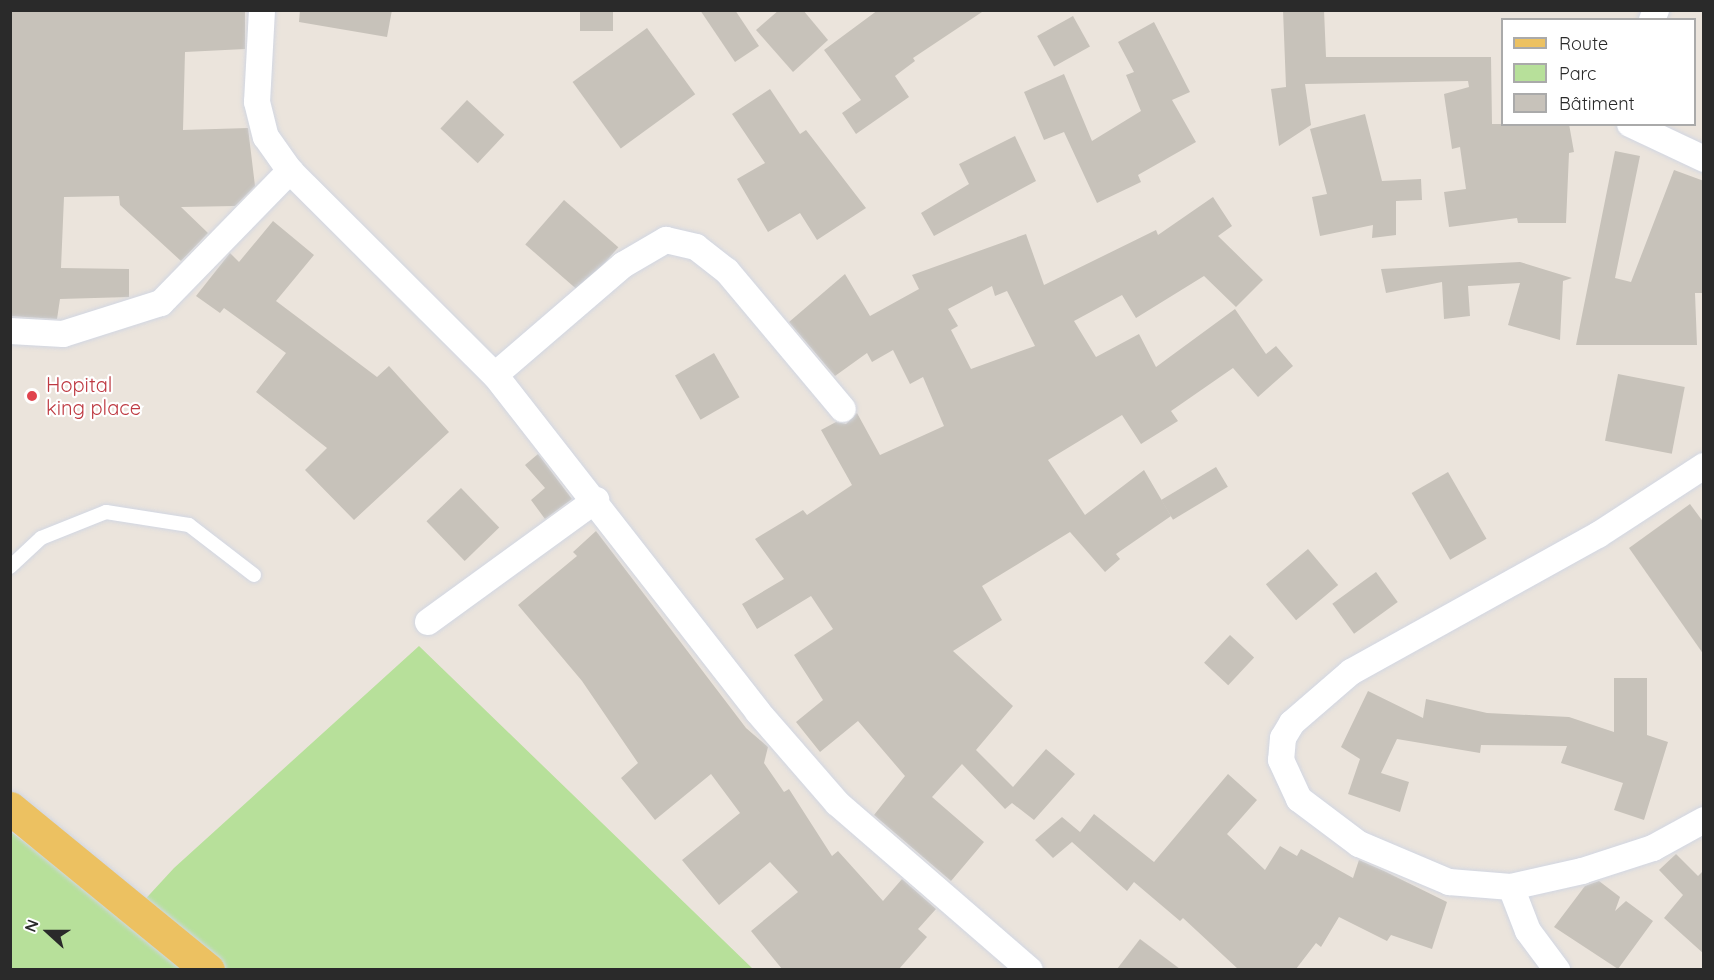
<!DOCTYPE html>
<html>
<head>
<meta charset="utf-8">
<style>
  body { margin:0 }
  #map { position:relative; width:1714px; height:980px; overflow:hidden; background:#ebe4dc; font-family:Quicksand,sans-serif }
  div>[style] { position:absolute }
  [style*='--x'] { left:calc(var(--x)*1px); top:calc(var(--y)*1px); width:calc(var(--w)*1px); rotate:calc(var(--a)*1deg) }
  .green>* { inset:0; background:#b7e09a }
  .building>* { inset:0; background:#c7c2ba; transform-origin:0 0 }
  .roads { filter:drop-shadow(0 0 2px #d1d6e2) drop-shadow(0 0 2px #d1d6e2) }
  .service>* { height:14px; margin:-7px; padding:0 7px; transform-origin:7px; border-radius:7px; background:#fff }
  .minor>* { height:26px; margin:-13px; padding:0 13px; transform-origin:13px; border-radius:13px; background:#fff }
  .primary>* { height:33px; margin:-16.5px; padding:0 16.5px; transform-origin:16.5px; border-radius:16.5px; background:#ecc161 }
  .dots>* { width:16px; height:16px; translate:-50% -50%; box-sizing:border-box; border:3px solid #fff; border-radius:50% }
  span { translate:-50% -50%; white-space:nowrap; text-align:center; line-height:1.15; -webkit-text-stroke:4.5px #fff; paint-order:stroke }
  .health-label { font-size:20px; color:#be3a42 }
  .left { translate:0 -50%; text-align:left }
  .frame { position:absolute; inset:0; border:12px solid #2a2a2a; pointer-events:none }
  .legend { position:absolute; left:1501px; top:18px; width:195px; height:108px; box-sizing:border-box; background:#fff; border:2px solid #aaa; margin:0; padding:8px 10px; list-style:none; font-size:18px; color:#2a2a2a }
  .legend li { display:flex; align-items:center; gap:12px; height:30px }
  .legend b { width:30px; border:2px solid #aaa }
  .north { position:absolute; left:18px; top:902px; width:60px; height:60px; -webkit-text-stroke:4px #fff; paint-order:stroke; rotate:291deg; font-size:16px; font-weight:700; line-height:24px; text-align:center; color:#2a2a2a }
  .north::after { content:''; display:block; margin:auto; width:21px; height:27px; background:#2a2a2a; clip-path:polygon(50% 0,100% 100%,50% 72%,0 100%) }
</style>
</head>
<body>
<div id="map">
  <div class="green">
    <i style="clip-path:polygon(419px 646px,753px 969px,11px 969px,10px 831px,127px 919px,174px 868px)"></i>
  </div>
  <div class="building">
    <i style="clip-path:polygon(10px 10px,245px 10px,245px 49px,185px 52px,183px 130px,248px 128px,255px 186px,235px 206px,181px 207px,208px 233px,181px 261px,120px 205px,119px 196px,64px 197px,61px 268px,129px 269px,129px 297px,60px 299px,57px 319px,10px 316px)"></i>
    <i style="clip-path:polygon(300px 10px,392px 10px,387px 37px,299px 22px)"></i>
    <i style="left:580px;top:10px;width:33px;height:21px"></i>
    <i style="clip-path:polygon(700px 10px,735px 10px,759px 46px,735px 62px)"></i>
    <i style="clip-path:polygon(779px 10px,803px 10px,828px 40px,793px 72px,756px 30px)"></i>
    <i style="clip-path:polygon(878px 10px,985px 10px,913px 58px,915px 61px,895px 76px,909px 97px,856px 134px,842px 113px,861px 100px,824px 50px)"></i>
    <i style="clip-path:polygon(1283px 10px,1324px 10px,1326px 57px,1491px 57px,1492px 124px,1569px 124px,1574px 152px,1569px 153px,1566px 223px,1518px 223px,1517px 218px,1449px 227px,1444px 192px,1466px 189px,1460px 147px,1452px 149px,1444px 94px,1469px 87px,1468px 81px,1305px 84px,1311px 125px,1279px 146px,1271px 89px,1286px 87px)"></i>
    <i style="left:1073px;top:16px;width:35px;height:41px;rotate:61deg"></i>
    <i style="clip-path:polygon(1154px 22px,1190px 92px,1172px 100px,1196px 142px,1138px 175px,1141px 182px,1097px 203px,1064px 132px,1044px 140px,1024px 92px,1064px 74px,1092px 141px,1141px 111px,1126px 75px,1134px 72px,1118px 42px)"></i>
    <i style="left:647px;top:28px;width:82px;height:92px;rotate:54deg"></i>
    <i style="clip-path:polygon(770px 89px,800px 134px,806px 130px,866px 208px,817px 240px,800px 213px,768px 232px,737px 179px,765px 163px,732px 114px)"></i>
    <i style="left:467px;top:100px;width:51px;height:39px;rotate:43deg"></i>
    <i style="clip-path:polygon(1365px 114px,1382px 181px,1421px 179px,1422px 200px,1396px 201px,1396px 235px,1372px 238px,1373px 225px,1320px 236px,1312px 197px,1327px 194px,1310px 129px)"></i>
    <i style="clip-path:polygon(1015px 136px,1036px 181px,934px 236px,921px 213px,969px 184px,959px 164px)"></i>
    <i style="clip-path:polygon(1615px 151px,1640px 156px,1615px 278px,1631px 282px,1674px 170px,1704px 181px,1704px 293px,1695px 293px,1697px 345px,1576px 345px)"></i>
    <i style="clip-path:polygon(evenodd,1213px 197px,1232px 226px,1218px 236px,1263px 280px,1236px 307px,1204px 276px,1136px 318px,1122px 295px,1074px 321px,1096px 357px,1139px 334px,1156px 367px,1235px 309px,1266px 354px,1276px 346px,1293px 366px,1258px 397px,1233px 368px,1171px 411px,1178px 421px,1141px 444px,1122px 415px,1048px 460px,1085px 515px,1144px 470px,1171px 516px,1116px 554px,1120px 559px,1105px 572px,1070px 532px,982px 586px,1002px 620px,953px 651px,1013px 706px,976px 750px,1013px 787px,1046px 749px,1075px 774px,1034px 820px,1012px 803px,1005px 809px,962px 764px,932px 797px,984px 842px,951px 881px,874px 815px,905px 776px,858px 721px,820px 752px,796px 722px,823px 700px,794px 655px,833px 629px,811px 596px,757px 629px,742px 604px,784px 579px,755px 539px,803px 510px,807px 515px,852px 485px,821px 430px,836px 422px,846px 424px,857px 413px,880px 455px,944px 426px,923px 377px,910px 384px,893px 350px,872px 362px,867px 353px,835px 376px,789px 322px,845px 274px,870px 316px,919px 289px,912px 275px,1026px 234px,1044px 285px,1156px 230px,1158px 235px,1213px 197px,992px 286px,995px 296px,1007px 291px,1035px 346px,971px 369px,951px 330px,958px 326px,948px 309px,992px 286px)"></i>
    <i style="left:564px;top:200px;width:72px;height:59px;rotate:41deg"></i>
    <i style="clip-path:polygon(273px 221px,314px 255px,276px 301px,377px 377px,389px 366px,449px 432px,354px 520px,305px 470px,327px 448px,256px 392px,286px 353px,224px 308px,220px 313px,196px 296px,230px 253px,239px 262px)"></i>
    <i style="clip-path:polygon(1520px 262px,1572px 278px,1563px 281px,1560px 340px,1508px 325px,1520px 283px,1468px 286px,1470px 316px,1444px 319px,1442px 282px,1386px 293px,1381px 269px)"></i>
    <i style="left:714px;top:353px;width:51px;height:45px;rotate:60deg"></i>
    <i style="left:1618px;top:374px;width:68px;height:68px;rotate:11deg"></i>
    <i style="clip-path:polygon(538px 454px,572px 499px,545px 519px,531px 500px,545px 488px,525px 465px)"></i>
    <i style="left:1216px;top:467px;width:23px;height:64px;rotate:59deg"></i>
    <i style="left:1448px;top:472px;width:77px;height:42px;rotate:60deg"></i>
    <i style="left:461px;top:488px;width:55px;height:48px;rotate:46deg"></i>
    <i style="clip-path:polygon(1690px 504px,1704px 523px,1704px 655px,1629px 548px)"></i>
    <i style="clip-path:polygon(596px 531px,746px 728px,768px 747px,764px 763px,784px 792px,789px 789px,832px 856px,838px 851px,883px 901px,902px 879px,936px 909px,918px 929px,927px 937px,899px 969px,782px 969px,751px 931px,798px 892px,770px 862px,719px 905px,682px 860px,740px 813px,711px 774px,655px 820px,621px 778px,638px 763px,582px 681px,518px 605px,577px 556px,573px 552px)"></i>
    <i style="left:1308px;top:549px;width:47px;height:55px;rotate:50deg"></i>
    <i style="left:1376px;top:572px;width:37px;height:54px;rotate:54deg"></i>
    <i style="left:1230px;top:635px;width:33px;height:38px;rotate:43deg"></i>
    <i style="clip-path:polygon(1614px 678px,1647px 678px,1647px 735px,1668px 742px,1644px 820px,1614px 810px,1623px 783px,1561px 763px,1567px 746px,1481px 745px,1480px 753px,1397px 739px,1381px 773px,1409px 782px,1400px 812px,1348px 794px,1360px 759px,1341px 747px,1368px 691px,1423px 718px,1426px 699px,1487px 713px,1569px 717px,1614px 732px)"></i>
    <i style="clip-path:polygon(1228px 774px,1257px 800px,1227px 834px,1265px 870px,1280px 846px,1297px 856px,1301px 849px,1353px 878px,1359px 860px,1384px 871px,1447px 902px,1432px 949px,1391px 935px,1387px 941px,1339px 917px,1321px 947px,1316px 943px,1296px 969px,1238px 969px,1183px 918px,1180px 921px,1134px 882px,1127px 891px,1072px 842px,1053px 858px,1035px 840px,1062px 817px,1080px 832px,1094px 814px,1154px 862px)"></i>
    <i style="clip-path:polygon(1676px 854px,1698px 876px,1704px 870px,1704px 954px,1664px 918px,1683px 895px,1659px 870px)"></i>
    <i style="clip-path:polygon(1599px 881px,1620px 897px,1615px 911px,1626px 901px,1653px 921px,1618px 969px,1554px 927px,1585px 886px)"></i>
    <i style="clip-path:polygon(1140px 939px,1180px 969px,1117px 969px)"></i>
  </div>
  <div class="roads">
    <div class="service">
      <i style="--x:10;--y:567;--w:42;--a:-43.1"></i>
      <i style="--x:41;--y:538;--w:70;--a:-21.8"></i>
      <i style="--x:106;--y:512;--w:84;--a:8.9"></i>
      <i style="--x:189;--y:525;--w:82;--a:37.6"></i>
    </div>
    <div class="minor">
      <i style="--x:262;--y:10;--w:92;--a:93.1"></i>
      <i style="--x:257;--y:102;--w:36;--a:76"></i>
      <i style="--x:266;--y:137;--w:42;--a:54.8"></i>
      <i style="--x:290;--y:171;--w:289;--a:44.9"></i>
      <i style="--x:495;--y:375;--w:427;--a:52"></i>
      <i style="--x:758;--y:712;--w:121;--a:49"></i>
      <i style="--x:837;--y:803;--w:255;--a:40.9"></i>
      <i style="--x:1652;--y:20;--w:11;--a:-68"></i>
      <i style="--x:1630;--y:124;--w:82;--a:25.3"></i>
      <i style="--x:10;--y:331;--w:53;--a:3.2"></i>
      <i style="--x:63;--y:334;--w:103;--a:-17.6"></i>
      <i style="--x:161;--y:303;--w:185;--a:-45.7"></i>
      <i style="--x:495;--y:375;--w:169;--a:-40.7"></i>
      <i style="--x:623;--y:265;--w:50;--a:-30.2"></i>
      <i style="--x:666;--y:240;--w:31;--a:13"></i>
      <i style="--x:696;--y:247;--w:39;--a:38"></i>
      <i style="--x:727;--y:271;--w:180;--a:50"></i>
      <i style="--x:1704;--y:466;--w:126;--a:146.9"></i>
      <i style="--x:1598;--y:535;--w:282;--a:151"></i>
      <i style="--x:1351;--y:672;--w:78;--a:139.2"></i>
      <i style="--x:1292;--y:723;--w:17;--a:121"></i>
      <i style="--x:1283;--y:738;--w:22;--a:95"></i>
      <i style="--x:1281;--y:760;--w:43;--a:65.2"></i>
      <i style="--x:1299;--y:799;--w:75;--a:36.9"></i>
      <i style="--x:1359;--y:844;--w:98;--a:22.9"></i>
      <i style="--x:1449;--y:882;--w:62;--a:4.6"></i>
      <i style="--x:1511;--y:887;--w:73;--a:-12.7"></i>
      <i style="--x:1582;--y:871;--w:75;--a:-17.9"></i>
      <i style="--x:1653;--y:848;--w:58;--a:-28.8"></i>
      <i style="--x:428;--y:622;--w:208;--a:-36"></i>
      <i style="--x:1511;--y:887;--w:47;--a:68.9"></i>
      <i style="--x:1528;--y:931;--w:49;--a:53.4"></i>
    </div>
    <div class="primary">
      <i style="--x:10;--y:808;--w:256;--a:39.3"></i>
    </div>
  </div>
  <div class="dots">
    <i style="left:32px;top:396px;background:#e0444e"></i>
  </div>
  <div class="health-label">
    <span class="left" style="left:46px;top:396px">Hopital<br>king place</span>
  </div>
  <div class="frame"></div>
  <ul class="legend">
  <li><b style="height:8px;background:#ecc161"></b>Route</li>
  <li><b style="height:16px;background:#b7e09a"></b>Parc</li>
  <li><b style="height:16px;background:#c7c2ba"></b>Bâtiment</li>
  </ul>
  <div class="north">N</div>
</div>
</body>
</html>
